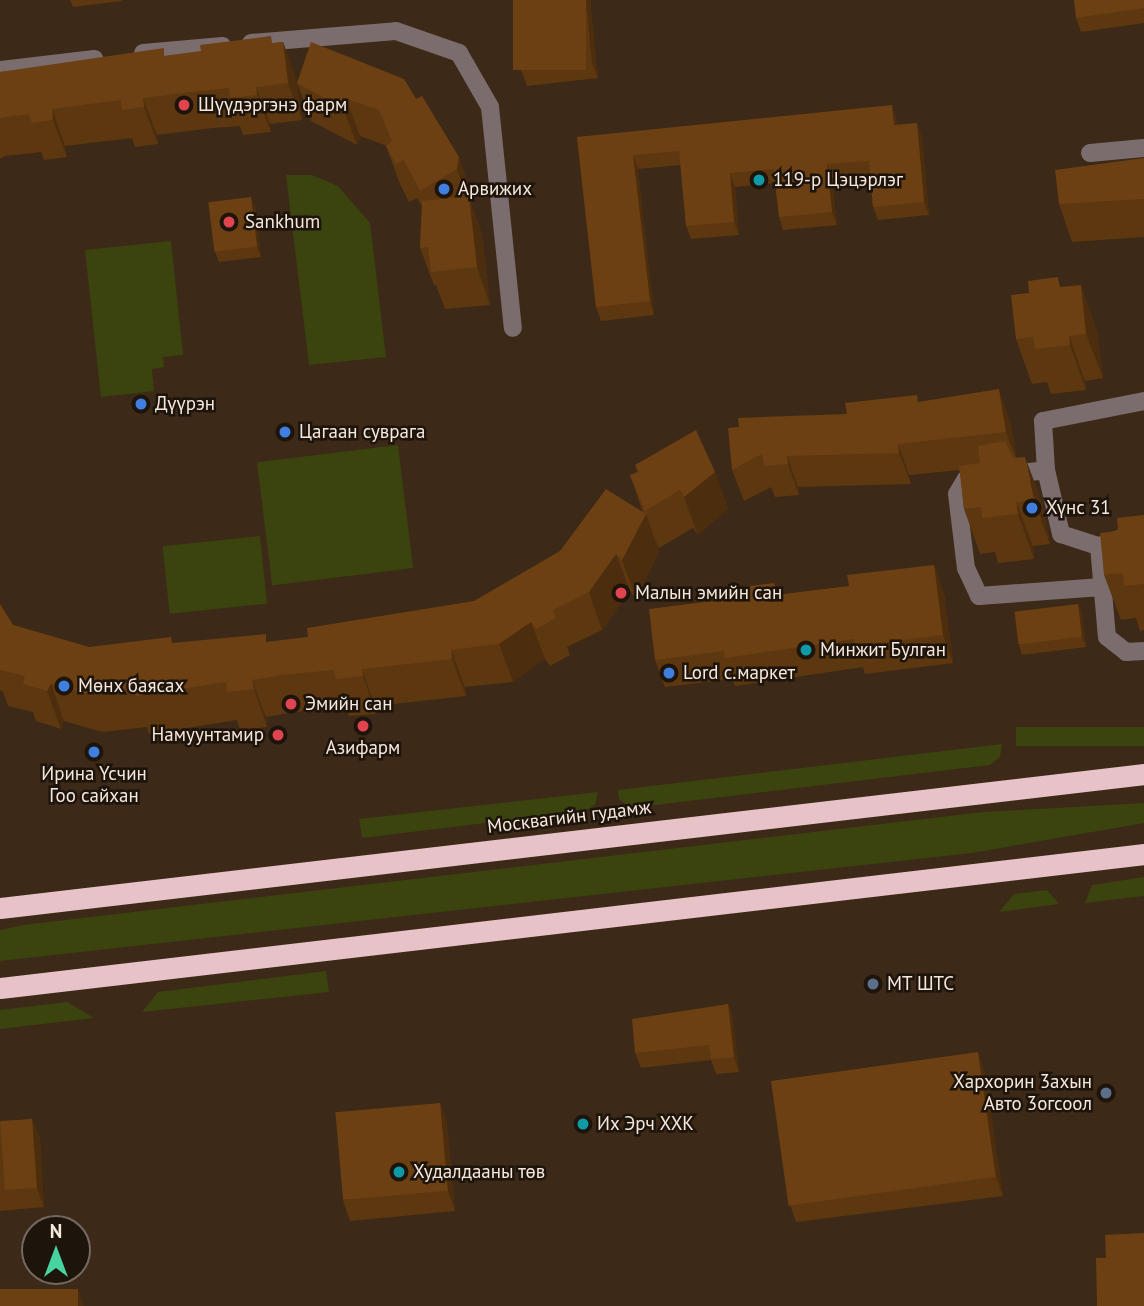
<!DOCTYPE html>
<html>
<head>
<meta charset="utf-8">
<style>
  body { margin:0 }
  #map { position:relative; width:1144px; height:1306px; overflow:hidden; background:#3d2917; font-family:"PT Sans",sans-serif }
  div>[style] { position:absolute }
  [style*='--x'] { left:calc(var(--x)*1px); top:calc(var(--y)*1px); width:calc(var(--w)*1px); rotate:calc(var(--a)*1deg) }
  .green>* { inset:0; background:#3b430f; transform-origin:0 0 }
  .street>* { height:18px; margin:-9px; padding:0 9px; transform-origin:9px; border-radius:9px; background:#7b6c6e }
  .highway>* { height:21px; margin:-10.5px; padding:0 10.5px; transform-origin:10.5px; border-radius:10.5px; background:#e7c2c8 }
  .wall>* { inset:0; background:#5d370f }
  .shaded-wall>* { inset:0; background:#4c2d0d }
  .building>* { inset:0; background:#6c4012; transform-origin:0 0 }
  .dots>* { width:19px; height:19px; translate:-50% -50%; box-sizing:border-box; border:4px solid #1d140c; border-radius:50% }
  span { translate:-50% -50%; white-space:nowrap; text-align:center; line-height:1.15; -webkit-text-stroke:5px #1d140c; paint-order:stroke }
  .poi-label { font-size:19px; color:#f6e8dd }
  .left { translate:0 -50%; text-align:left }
  .right { translate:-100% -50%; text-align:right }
  .street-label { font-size:19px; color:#f6e8dd }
  .north { position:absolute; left:21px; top:1215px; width:70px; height:70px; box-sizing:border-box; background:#1d140c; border:2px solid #746960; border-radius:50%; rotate:0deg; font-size:19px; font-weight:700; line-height:28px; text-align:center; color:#f6e8dd }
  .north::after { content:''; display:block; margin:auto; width:24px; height:32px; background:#47d49e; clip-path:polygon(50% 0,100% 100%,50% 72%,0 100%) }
</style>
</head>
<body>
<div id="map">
  <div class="green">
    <i style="clip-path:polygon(286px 175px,312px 175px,338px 186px,370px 223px,386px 357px,309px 365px)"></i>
    <i style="clip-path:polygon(171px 241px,183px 355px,163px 357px,164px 367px,152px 369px,154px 391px,101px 397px,85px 250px)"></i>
    <i style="left:398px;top:445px;width:124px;height:142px;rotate:83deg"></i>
    <i style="left:260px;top:536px;width:68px;height:98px;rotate:84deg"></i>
    <i style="left:1144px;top:727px;width:19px;height:128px;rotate:90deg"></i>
    <i style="clip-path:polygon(1002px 744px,1000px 757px,990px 765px,630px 808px,619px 799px,618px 790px)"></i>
    <i style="clip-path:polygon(598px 792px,595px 805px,585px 811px,362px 838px,359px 819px)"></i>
    <i style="clip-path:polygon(1144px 803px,1144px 823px,972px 853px,0 961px,0 930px,23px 925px,983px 812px)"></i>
    <i style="clip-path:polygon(1144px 877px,1144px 896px,1085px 903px,1092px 885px)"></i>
    <i style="clip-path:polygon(1047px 890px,1059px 904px,999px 912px,1014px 894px)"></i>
    <i style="clip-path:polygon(326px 971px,329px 992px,142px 1012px,158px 992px)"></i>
    <i style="clip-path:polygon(67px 1002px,94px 1018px,0 1029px,0 1010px)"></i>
  </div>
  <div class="street">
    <i style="--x:251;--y:43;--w:145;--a:-4.7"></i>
    <i style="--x:396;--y:31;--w:67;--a:19.2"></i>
    <i style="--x:459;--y:53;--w:62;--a:60.1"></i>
    <i style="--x:490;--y:107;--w:222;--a:84.1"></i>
    <i style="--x:143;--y:53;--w:80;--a:-5"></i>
    <i style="--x:0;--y:70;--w:95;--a:-6.7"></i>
    <i style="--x:1090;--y:153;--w:54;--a:-5.3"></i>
    <i style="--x:1144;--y:401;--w:103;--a:168.8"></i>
    <i style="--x:1043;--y:421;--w:49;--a:86.5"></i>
    <i style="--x:1046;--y:470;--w:66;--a:76.8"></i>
    <i style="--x:1061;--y:534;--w:40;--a:18"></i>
    <i style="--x:1099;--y:546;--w:47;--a:-18.4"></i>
    <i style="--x:1010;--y:474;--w:36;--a:-6"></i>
    <i style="--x:982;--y:477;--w:16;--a:173"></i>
    <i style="--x:966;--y:479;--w:17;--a:121"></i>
    <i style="--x:957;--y:494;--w:75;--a:83.1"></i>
    <i style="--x:966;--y:568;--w:31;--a:65"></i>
    <i style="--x:979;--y:596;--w:123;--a:-4.2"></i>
    <i style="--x:1099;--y:546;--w:91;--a:85"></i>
    <i style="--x:1107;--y:637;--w:24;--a:38"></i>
    <i style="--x:1126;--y:652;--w:18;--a:-3"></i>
  </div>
  <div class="highway">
    <i style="--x:0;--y:908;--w:1152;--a:-6.68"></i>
    <i style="--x:0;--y:988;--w:1152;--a:-6.68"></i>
  </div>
  <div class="wall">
    <i style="clip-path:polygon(70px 0,121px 0,122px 1px,73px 7px)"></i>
    <i style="clip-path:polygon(513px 0,590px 0,598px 78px,527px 86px,521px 70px)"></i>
    <i style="clip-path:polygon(1144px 0,1144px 23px,1081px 32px,1076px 18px)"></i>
    <i style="clip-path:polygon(283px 42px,296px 79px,302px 120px,270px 124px,271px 132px,243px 135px,240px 126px,213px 128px,157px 135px,158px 144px,135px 147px,132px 138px,65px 146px,67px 157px,44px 160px,41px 152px,5px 156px,0 159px,0 72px,166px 56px)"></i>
    <i style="clip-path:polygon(404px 79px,473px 194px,471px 204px,482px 234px,490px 305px,445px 309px,436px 285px,434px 285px,420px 248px,422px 206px,417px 198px,409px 202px,400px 184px,386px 146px,387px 146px,360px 136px,357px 145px,311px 121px,297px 83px)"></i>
    <i style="clip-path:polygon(897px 119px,897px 125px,922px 137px,929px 215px,878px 220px,873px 207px,870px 175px,832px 178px,837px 225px,783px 230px,779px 217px,775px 183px,735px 187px,739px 235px,691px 239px,686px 226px,681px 165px,638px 169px,654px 315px,601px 321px,596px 307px,577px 137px)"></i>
    <i style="clip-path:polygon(1144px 158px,1144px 237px,1072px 242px,1059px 204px)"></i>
    <i style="clip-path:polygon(255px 207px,261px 257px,219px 262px,215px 252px)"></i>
    <i style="clip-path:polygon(1062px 287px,1097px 330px,1103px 378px,1085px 381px,1086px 390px,1051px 394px,1047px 382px,1032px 384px,1016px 339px)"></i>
    <i style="clip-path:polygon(920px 402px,1010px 420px,1017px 458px,1042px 502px,1050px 544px,1033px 546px,1034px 559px,998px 563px,995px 552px,980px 554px,964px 509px,960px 470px,909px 475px,911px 484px,798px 487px,799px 495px,775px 497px,771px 487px,744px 501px,732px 470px,739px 427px,847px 414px)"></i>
    <i style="clip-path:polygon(635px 465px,715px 472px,728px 509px,698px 535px,693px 528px,659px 548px,655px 540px,659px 552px,636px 598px,630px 591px,602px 630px,567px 647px,570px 655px,550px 666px,545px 659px,513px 682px,465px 687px,466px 696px,375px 706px,376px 714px,349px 716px,346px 707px,295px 712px,266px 717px,267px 727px,240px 730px,237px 720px,149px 734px,147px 727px,102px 732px,64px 721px,61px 729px,36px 721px,33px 712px,8px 706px,3px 692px,0 690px,0 604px,13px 625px,89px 647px,173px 643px,268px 642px,308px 637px,474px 601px,643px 513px,630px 475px,637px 472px)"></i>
    <i style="clip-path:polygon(1144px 515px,1144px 630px,1140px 631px,1136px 618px,1121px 620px,1104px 575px,1118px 531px)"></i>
    <i style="clip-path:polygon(934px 565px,944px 593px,953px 663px,865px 674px,863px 667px,735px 686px,732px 679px,665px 687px,655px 660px,712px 601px,774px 583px,778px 595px,849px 586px)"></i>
    <i style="clip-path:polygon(1078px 604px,1082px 614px,1086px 647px,1022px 655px,1019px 645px)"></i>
    <i style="clip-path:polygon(728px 1004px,733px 1019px,739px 1072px,716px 1074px,711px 1060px,641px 1068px,635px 1053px)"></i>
    <i style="clip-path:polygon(985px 1072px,1003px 1196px,796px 1222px,789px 1202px)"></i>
    <i style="clip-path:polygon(440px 1103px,447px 1123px,455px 1211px,350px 1221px,343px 1201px)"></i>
    <i style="clip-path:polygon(32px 1119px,40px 1138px,44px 1207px,0 1211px,0 1121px)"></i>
  </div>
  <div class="shaded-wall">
    <i style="clip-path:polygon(586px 0,590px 0,598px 78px,592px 63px)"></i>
    <i style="clip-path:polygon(283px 42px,296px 79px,302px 120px,288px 83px)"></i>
    <i style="clip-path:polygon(256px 87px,270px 124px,271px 132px,257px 95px)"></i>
    <i style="clip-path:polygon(143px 98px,157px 135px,158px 144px,144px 107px)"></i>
    <i style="clip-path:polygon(346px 99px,360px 136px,357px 145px,343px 108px)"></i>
    <i style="clip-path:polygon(892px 105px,897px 119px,899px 139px,894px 125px)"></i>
    <i style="clip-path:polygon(52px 109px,65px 146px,67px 157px,53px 120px)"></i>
    <i style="clip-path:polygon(917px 123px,922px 137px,929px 215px,924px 202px)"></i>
    <i style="clip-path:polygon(633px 155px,638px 169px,654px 315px,650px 301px)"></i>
    <i style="clip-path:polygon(459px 157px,473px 194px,471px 204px,482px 234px,490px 305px,477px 267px,469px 202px,457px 169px)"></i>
    <i style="clip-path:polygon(827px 164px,832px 178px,837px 225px,832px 212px)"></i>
    <i style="clip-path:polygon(730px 173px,735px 187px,739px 235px,734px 222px)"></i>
    <i style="clip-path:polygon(251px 197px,255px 207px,261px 257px,257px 247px)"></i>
    <i style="clip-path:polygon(1081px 285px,1097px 330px,1103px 378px,1086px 334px)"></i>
    <i style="clip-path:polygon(1069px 336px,1085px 381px,1086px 390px,1070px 345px)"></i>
    <i style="clip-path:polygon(999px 389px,1010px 420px,1018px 463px,1006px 432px)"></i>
    <i style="clip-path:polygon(898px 444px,909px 475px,911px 484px,899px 453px)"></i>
    <i style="clip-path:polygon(787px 456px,798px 487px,799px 495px,788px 464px)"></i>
    <i style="clip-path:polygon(1025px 457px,1042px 502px,1050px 544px,1034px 500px)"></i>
    <i style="clip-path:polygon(715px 472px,728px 509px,698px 535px,684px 497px)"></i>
    <i style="clip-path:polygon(1016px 502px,1033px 546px,1034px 559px,1018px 514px)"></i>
    <i style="clip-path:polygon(646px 514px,659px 552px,636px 598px,622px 560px)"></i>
    <i style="clip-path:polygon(616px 554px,630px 591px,602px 630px,589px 592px)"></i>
    <i style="clip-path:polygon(934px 565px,944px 593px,953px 663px,943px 635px)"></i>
    <i style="clip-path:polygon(1078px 604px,1082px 614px,1086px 647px,1082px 637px)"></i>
    <i style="clip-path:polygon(531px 622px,545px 659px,513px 682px,499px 644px)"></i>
    <i style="clip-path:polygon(451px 650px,465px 687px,466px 696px,452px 659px)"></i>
    <i style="clip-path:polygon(362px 669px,375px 706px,376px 714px,363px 676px)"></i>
    <i style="clip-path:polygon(252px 680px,266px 717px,267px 727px,254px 689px)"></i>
    <i style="clip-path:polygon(51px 684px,64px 721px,61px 729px,47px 691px)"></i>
    <i style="clip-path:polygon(728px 1004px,733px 1019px,739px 1072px,734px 1057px)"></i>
    <i style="clip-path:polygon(978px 1052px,985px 1072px,1003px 1196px,996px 1177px)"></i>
    <i style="clip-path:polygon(440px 1103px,447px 1123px,455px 1211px,448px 1191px)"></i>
    <i style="clip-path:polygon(32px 1119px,40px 1138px,44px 1207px,37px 1188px)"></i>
    <i style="clip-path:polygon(78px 1289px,84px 1306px,78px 1306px)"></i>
  </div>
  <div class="building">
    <i style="left:513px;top:0;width:73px;height:70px"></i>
    <i style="clip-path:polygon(1074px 0,1144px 0,1144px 8px,1076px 18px)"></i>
    <i style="clip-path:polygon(271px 36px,272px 43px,283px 42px,288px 83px,256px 87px,257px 95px,230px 98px,229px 88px,200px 91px,143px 98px,144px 107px,122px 110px,121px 100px,52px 109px,53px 120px,31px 123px,29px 114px,0 118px,0 72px,164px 48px,164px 56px,201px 51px,200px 45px)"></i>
    <i style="clip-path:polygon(311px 42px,404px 79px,416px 99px,422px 96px,459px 157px,457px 169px,420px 191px,404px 160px,396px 164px,386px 146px,392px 141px,379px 110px,346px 99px,343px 108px,297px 83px)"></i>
    <i style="clip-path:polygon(892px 105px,894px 125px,917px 123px,924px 202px,873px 207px,869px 161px,827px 164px,832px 212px,779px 217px,774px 169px,730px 173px,734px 222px,686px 226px,679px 151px,633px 155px,650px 301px,596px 307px,577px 137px)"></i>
    <i style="clip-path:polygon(1144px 158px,1144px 199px,1059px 204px,1055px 170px)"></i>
    <i style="clip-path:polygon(469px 196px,477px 267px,431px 272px,428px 247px,420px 248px,422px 201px)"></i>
    <i style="left:251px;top:197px;width:50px;height:43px;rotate:83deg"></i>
    <i style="clip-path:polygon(1058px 277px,1060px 287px,1081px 285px,1086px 334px,1069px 336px,1070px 345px,1035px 349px,1033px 337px,1016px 339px,1011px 295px,1029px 293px,1028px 281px)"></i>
    <i style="clip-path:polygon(999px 389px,1006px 432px,898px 444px,899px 453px,787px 456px,788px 464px,764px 466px,762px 454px,732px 470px,728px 428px,739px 427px,738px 418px,847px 414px,845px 403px,917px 395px,918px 402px)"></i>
    <i style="clip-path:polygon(696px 430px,715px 472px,684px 497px,680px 490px,645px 511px,630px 475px,639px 472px,635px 465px)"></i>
    <i style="clip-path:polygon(1005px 441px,1013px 458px,1025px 457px,1034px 500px,1016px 502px,1018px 514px,982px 518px,981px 507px,964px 509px,959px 466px,980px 463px,978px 446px)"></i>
    <i style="clip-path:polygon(606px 489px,646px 514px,622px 560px,616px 554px,589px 592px,553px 610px,556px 618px,536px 629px,531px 622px,499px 644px,451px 650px,452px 659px,362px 669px,363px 676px,336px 679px,334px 670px,281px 675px,252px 680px,254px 689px,227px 692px,226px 682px,136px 696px,134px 689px,88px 694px,51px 684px,47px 691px,23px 684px,25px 676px,0 670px,0 604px,13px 625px,89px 647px,171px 637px,172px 643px,266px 634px,266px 642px,308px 637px,307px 628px,474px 601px,560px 551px)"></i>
    <i style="clip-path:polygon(1144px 515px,1144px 584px,1124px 586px,1123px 573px,1104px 575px,1100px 533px,1118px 531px,1117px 518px)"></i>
    <i style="clip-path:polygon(934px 565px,943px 635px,855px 646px,854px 639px,725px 658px,724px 651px,655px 660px,649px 609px,712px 601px,711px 591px,774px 583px,776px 595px,849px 586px,847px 575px)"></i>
    <i style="left:1078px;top:604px;width:33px;height:64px;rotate:83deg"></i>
    <i style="clip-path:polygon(728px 1004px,734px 1057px,711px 1059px,709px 1045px,635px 1053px,632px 1019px)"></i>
    <i style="left:978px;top:1052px;width:126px;height:209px;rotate:82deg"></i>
    <i style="left:440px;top:1103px;width:88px;height:105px;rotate:85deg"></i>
    <i style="left:32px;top:1119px;width:69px;height:32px;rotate:86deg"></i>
    <i style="clip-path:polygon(1144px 1233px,1144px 1306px,1097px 1306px,1096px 1258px,1106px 1258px,1105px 1235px)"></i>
    <i style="left:78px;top:1289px;width:17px;height:78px;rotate:90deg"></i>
  </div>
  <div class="dots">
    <i style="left:184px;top:105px;background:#e0444e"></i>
    <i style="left:759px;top:180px;background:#0f9aa8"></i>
    <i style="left:444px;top:189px;background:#3f7fe0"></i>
    <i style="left:229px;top:222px;background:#e0444e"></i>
    <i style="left:141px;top:404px;background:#3f7fe0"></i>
    <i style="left:285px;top:432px;background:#3f7fe0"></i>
    <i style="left:1032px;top:508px;background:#3f7fe0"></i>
    <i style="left:621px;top:593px;background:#e0444e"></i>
    <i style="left:806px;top:650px;background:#0f9aa8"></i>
    <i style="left:669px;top:673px;background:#3f7fe0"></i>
    <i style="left:64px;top:686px;background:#3f7fe0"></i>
    <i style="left:291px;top:704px;background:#e0444e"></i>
    <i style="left:363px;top:726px;background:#e0444e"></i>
    <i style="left:278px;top:735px;background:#e0444e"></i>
    <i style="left:94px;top:752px;background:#3f7fe0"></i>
    <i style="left:873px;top:984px;background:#5c6f8a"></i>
    <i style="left:1106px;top:1093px;background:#5c6f8a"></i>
    <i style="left:583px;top:1124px;background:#0f9aa8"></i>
    <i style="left:399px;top:1172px;background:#0f9aa8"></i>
  </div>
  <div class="poi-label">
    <span class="left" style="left:198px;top:105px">Шүүдэргэнэ фарм</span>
    <span class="left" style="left:773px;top:180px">119-р Цэцэрлэг</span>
    <span class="left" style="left:458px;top:189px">Арвижих</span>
    <span class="left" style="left:245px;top:222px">Sankhum</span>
    <span class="left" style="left:155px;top:404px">Дүүрэн</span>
    <span class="left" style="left:299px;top:432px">Цагаан суврага</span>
    <span class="left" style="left:1046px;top:508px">Хүнс 31</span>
    <span class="left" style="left:635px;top:593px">Малын эмийн сан</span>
    <span class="left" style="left:820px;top:650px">Минжит Булган</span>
    <span class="left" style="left:683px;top:673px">Lord с.маркет</span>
    <span class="left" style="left:78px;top:686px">Мөнх баясах</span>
    <span class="left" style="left:305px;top:704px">Эмийн сан</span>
    <span class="right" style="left:264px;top:735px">Намуунтамир</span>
    <span style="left:363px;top:748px">Азифарм</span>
    <span style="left:94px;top:785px">Ирина Үсчин<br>Гоо сайхан</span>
    <span class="left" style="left:887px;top:984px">MT ШТС</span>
    <span class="right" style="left:1092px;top:1093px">Хархорин 3ахын<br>Авто 3огсоол</span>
    <span class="left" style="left:597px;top:1124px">Их Эрч ХХК</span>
    <span class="left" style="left:413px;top:1172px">Худалдааны төв</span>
  </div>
  <div class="street-label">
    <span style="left:569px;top:817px;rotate:-7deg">Москвагийн гудамж</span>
  </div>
  <div class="north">N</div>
</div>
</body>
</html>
